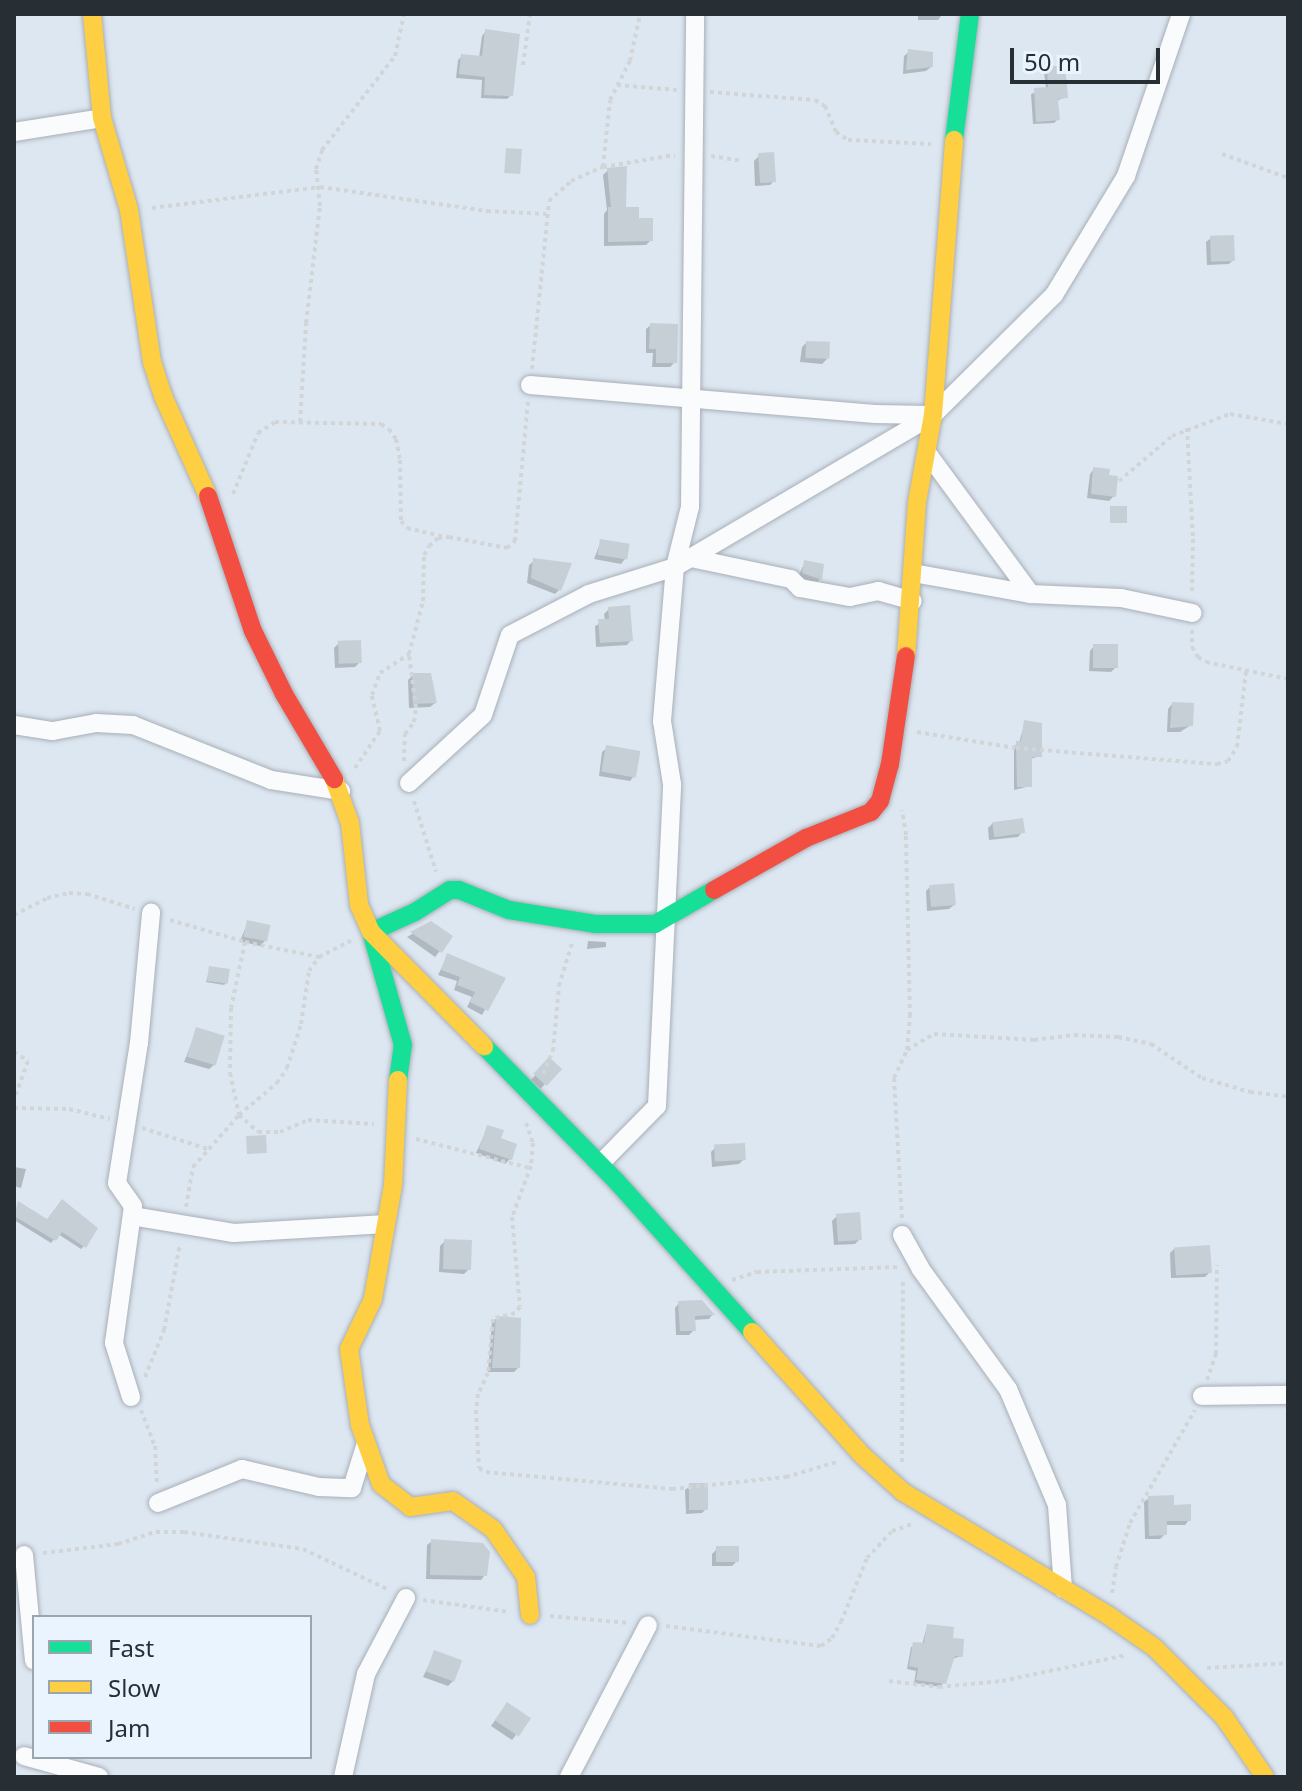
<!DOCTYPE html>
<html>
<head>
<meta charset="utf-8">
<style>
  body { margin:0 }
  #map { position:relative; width:1302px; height:1791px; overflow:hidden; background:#dde7f1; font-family:"Noto Sans",sans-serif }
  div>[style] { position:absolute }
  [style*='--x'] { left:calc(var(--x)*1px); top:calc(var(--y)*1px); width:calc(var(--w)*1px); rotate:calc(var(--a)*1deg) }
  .shadow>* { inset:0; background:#0003; transform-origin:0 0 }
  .building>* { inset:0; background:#c7cfd6; transform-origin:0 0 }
  .path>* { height:4px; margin-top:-2px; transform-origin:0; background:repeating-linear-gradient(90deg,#d2d5d8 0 4px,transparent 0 8px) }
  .roads { filter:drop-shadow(0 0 2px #a8afb7) drop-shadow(0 0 2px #a8afb7) }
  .street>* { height:18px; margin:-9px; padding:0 9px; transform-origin:9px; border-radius:9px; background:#fafbfd }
  .fast>* { height:18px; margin:-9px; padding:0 9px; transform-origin:9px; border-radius:9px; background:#16e098 }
  .slow>* { height:18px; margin:-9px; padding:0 9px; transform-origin:9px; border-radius:9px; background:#ffcf43 }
  .jam>* { height:18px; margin:-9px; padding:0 9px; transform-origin:9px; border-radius:9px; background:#f24e42 }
  span { translate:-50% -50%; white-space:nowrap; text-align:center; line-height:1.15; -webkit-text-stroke:8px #e9f4fe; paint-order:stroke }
  .frame { position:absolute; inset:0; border:16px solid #272f35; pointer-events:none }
  .legend { position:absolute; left:32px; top:1615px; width:280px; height:144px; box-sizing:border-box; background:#e9f4fe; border:2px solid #9ba5ae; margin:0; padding:10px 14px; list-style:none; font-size:24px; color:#272f35 }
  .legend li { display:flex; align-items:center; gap:16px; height:40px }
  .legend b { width:40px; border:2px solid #9ba5ae }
  .scale { position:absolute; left:1010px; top:48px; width:150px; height:36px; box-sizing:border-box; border:4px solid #272f35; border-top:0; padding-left:10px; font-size:24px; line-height:28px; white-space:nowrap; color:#272f35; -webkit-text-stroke:6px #e9f4fe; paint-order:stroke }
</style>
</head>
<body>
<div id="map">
  <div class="shadow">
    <i style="clip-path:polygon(918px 14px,941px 14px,941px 16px,938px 20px,918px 20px)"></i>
    <i style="clip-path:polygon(486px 31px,511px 95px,507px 99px,481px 98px,482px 80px,456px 78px,458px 60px,462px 56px,479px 58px,482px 36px)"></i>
    <i style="clip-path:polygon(909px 52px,931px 67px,926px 71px,903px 74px,904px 56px)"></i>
    <i style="clip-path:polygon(1048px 69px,1066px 97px,1056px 101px,1057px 120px,1054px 123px,1033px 124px,1031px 94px,1046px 89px,1044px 72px)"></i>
    <i style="clip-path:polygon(759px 156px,774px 181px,770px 185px,755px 186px,754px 161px)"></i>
    <i style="clip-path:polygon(608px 170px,625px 209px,651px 240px,646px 245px,604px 246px,604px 214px,607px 210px,603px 175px)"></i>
    <i style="clip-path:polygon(1211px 238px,1233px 260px,1229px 264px,1207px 265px,1206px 242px)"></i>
    <i style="clip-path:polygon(651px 325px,675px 362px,670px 367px,652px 367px,653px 353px,646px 353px,646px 329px)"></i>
    <i style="clip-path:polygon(806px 343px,827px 359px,822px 364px,800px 362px,802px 347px)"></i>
    <i style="clip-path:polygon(1094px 469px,1114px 496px,1109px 501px,1087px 498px,1090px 474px)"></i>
    <i style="clip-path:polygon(601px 541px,625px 559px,621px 564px,594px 559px)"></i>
    <i style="clip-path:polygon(534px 561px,559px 590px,555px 594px,527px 583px,529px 565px)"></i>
    <i style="clip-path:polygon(805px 562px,820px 579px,816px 583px,798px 577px)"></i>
    <i style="clip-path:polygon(609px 609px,631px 640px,627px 645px,596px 647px,595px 626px,605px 621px,604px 614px)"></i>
    <i style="clip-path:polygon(339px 643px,360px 662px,355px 667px,335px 668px,334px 648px)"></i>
    <i style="clip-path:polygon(1094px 646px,1116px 667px,1111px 672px,1089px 671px,1090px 651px)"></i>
    <i style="clip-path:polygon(413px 675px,435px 703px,430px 707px,409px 708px,408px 680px)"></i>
    <i style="clip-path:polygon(1172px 704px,1191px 725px,1180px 732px,1167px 732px,1168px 709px)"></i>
    <i style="clip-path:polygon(1025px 722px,1040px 756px,1030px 759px,1030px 786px,1014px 790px,1014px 746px,1019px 743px)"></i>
    <i style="clip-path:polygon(607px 748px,634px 776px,630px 781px,599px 776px,602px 752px)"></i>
    <i style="clip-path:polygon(993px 823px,1022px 832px,1018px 837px,989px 840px,988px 828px)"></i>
    <i style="clip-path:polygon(930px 887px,954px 905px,949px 909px,927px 911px,926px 891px)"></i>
    <i style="clip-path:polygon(248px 922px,265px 941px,260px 946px,240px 941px)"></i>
    <i style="clip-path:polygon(431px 923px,451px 937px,435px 957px,407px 937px)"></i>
    <i style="clip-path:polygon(588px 941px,606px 942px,606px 947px,587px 949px)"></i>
    <i style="clip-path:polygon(448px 955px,503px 979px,482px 1015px,467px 1007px,472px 997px,454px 990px,457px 981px,438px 975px)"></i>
    <i style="clip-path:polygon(210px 968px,226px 983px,224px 985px,206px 982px)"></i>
    <i style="clip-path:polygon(197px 1029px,214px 1065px,209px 1069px,184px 1062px)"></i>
    <i style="left:549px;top:1060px;width:13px;height:27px;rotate:42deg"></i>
    <i style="clip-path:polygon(488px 1127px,510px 1159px,505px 1164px,476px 1153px)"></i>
    <i style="clip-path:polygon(715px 1148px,744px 1159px,739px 1164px,712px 1167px,711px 1152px)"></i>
    <i style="clip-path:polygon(14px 1167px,26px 1169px,21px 1188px,14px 1186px)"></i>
    <i style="clip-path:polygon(18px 1204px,47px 1221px,84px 1246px,81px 1249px,58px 1234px,51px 1243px,14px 1220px)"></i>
    <i style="clip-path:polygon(837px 1216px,860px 1239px,855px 1244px,834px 1245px,832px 1221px)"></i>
    <i style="clip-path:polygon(445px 1241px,469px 1269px,464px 1274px,439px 1272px,440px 1246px)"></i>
    <i style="clip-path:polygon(1175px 1248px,1210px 1272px,1205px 1277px,1171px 1278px,1170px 1253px)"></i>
    <i style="clip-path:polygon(701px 1302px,712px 1315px,709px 1319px,693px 1320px,694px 1330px,689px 1335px,676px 1335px,675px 1308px,679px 1303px)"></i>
    <i style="clip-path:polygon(497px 1318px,518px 1368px,514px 1372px,488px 1372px,492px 1322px)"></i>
    <i style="clip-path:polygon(690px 1486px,706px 1509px,702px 1513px,686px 1514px,685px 1490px)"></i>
    <i style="clip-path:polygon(1149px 1498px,1172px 1507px,1189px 1520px,1185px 1525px,1165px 1525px,1165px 1534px,1160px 1539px,1145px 1539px,1144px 1502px)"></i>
    <i style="clip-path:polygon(432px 1541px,485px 1575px,481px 1580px,426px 1579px,427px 1545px)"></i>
    <i style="clip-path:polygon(717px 1549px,737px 1561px,732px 1566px,712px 1566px,712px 1554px)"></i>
    <i style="clip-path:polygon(927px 1626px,950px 1639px,961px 1656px,952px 1659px,941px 1687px,914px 1683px,916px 1671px,907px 1669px,911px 1647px,922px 1645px)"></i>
    <i style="clip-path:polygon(435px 1652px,453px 1681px,448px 1686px,423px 1677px)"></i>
    <i style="clip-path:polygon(503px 1709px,516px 1735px,512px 1740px,491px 1726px)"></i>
  </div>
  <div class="building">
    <i style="clip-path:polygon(485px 29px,520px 34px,513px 96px,484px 95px,485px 77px,459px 74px,461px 54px,482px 56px)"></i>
    <i style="clip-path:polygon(908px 49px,933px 52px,933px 67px,906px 70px)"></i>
    <i style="clip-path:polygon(1065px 65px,1068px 98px,1058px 99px,1060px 120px,1036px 122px,1034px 88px,1048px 87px,1047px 67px)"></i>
    <i style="left:506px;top:148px;width:16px;height:25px;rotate:4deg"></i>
    <i style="left:774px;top:152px;width:30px;height:16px;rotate:86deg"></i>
    <i style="clip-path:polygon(627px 166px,626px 207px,639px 207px,639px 218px,653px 218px,653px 241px,608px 242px,608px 207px,611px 207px,607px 168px)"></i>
    <i style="left:1234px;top:235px;width:26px;height:24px;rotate:88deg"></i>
    <i style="clip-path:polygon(650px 323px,678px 324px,677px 363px,656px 363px,656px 349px,649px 349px)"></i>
    <i style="left:806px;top:341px;width:24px;height:17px;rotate:2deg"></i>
    <i style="clip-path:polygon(1093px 467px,1110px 469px,1109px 475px,1118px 476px,1116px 497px,1091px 494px)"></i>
    <i style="left:1110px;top:506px;width:17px;height:17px"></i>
    <i style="left:600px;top:539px;width:30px;height:16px;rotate:9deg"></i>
    <i style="clip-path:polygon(533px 558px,572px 563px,561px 591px,531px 578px)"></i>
    <i style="clip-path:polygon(804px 560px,824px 564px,822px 580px,802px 573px)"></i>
    <i style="clip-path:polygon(630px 605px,633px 641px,600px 643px,598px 619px,609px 619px,608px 607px)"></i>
    <i style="left:361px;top:640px;width:23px;height:23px;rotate:88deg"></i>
    <i style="left:1093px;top:644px;width:25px;height:24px"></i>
    <i style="clip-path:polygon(412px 673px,431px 673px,437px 703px,413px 704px)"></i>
    <i style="clip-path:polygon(1172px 702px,1194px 703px,1193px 726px,1170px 728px)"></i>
    <i style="clip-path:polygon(1024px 720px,1042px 723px,1042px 757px,1032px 757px,1032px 787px,1017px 787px,1016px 741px,1021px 741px)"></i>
    <i style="left:606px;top:745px;width:35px;height:27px;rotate:10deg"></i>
    <i style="left:1023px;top:818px;width:15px;height:31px;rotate:82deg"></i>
    <i style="left:954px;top:883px;width:22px;height:25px;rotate:85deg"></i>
    <i style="left:247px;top:920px;width:24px;height:17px;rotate:12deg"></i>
    <i style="clip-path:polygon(431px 921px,453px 936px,442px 953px,410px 932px)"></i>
    <i style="clip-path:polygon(447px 953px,506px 978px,488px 1011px,470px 1002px,475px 992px,457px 985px,460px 977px,441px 970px)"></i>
    <i style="left:209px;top:966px;width:21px;height:15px;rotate:8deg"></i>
    <i style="left:196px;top:1027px;width:30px;height:31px;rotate:17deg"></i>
    <i style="left:549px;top:1057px;width:18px;height:23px;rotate:43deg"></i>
    <i style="clip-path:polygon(487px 1125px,504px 1130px,501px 1138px,517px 1144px,512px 1160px,479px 1149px)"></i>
    <i style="left:266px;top:1135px;width:18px;height:20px;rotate:87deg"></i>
    <i style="left:745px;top:1143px;width:17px;height:31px;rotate:87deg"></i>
    <i style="clip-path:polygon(62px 1199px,98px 1228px,86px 1248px,62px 1232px,56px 1241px,14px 1216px,18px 1201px,47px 1219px)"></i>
    <i style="left:860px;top:1212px;width:28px;height:24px;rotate:86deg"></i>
    <i style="left:444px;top:1239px;width:28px;height:30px;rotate:2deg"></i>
    <i style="left:1210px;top:1245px;width:28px;height:36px;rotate:86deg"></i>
    <i style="clip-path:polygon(702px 1300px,715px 1315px,695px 1316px,696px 1331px,680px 1331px,678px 1301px)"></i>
    <i style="clip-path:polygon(496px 1316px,521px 1318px,520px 1368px,492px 1368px)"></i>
    <i style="left:708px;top:1483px;width:27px;height:19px;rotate:90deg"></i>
    <i style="clip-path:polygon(1174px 1495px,1174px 1505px,1191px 1504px,1191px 1521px,1167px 1521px,1167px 1535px,1149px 1536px,1148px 1496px)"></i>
    <i style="clip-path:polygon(431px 1539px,483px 1543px,490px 1552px,487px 1576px,430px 1575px)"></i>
    <i style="left:739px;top:1546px;width:16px;height:23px;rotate:90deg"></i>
    <i style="clip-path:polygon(927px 1624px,954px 1627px,953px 1638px,964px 1639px,963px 1657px,955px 1656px,946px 1684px,916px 1680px,918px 1668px,909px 1666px,913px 1642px,924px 1643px)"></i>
    <i style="left:434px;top:1650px;width:30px;height:23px;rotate:20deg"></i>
    <i style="left:507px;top:1702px;width:29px;height:22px;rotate:34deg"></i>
  </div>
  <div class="path">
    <i style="--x:523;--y:65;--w:51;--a:-82.2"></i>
    <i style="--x:617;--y:85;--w:60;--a:4.8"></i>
    <i style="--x:710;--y:92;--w:105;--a:4.4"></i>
    <i style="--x:815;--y:100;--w:12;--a:31"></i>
    <i style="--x:825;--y:106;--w:28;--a:67"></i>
    <i style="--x:836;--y:132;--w:14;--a:34"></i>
    <i style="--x:848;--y:140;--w:83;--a:2.8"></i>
    <i style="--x:1222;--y:154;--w:70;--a:20"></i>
    <i style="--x:711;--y:156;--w:31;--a:9"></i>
    <i style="--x:603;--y:167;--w:67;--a:-84"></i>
    <i style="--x:610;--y:100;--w:44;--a:-62.9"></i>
    <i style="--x:630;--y:61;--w:48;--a:-78"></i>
    <i style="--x:152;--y:208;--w:169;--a:-7.1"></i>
    <i style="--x:320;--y:187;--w:169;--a:8.2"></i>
    <i style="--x:487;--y:211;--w:59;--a:2.9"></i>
    <i style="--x:532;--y:369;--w:169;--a:-84.2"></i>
    <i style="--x:549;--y:201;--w:30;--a:-42"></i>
    <i style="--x:571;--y:181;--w:35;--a:-24"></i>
    <i style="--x:603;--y:167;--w:73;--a:-9.5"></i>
    <i style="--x:300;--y:422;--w:99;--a:-86.5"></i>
    <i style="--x:306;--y:323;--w:118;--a:-83.2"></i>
    <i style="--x:320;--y:206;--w:37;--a:-96"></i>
    <i style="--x:316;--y:169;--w:20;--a:-72"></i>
    <i style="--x:322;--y:150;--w:119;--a:-52.2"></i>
    <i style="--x:395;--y:56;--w:43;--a:-77.9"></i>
    <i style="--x:1187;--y:428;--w:111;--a:86.9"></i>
    <i style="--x:1193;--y:539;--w:54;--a:91.1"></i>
    <i style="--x:1119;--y:481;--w:70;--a:-40.3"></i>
    <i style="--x:1172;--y:436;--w:62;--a:-20.8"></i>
    <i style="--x:1230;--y:414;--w:59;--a:9.8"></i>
    <i style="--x:233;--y:494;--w:66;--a:-67.7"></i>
    <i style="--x:258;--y:433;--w:20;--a:-33"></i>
    <i style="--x:275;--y:422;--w:106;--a:1.1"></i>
    <i style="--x:381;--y:424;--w:9;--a:32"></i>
    <i style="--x:389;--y:429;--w:12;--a:55"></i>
    <i style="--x:396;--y:439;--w:21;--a:79"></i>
    <i style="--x:400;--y:460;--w:61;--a:89.1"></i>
    <i style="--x:401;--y:521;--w:9;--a:49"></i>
    <i style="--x:407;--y:528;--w:36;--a:13"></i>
    <i style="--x:1192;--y:630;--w:17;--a:90"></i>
    <i style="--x:1192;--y:647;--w:12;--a:59"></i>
    <i style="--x:1198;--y:657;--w:9;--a:32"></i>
    <i style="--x:1206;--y:662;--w:84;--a:11.7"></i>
    <i style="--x:917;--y:732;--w:100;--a:9.2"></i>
    <i style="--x:1016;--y:748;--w:202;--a:4.6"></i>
    <i style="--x:1217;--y:764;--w:11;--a:-15"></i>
    <i style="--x:1228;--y:761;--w:17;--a:-57"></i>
    <i style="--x:1237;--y:747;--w:77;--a:-83.2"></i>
    <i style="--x:404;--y:761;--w:27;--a:-88"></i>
    <i style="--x:405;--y:734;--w:15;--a:-53"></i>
    <i style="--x:414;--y:722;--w:14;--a:-82"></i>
    <i style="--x:416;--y:708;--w:54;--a:-97.4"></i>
    <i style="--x:355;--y:768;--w:45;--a:-56"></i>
    <i style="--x:380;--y:731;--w:37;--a:-103"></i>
    <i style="--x:372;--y:695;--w:23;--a:-70"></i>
    <i style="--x:380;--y:673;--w:35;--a:-33"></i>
    <i style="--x:409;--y:654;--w:55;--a:-75.2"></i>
    <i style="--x:423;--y:601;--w:46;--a:-88.8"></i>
    <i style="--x:424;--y:555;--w:10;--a:-61"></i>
    <i style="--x:429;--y:546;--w:12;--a:-42"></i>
    <i style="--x:438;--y:538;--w:11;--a:-5"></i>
    <i style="--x:449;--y:537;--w:59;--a:10.7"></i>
    <i style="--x:507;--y:548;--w:11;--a:-41"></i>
    <i style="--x:515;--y:541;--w:140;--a:-84.7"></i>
    <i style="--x:414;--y:801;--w:74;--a:72.8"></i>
    <i style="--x:14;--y:915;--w:37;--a:-27"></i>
    <i style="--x:47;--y:898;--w:23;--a:-13"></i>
    <i style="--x:69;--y:893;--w:18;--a:3"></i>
    <i style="--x:87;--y:894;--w:50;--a:17.4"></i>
    <i style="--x:170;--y:920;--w:78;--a:16.3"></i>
    <i style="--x:245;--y:942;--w:76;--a:11.5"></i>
    <i style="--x:245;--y:942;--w:67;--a:102"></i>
    <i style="--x:231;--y:1008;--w:65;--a:90.9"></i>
    <i style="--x:230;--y:1073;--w:43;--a:77.9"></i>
    <i style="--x:239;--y:1115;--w:25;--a:42"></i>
    <i style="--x:258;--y:1132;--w:22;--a:0"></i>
    <i style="--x:280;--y:1132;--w:30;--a:-23"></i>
    <i style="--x:308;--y:1120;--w:66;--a:3.5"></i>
    <i style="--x:907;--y:1050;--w:31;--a:-31"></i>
    <i style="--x:934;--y:1034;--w:100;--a:3.4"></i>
    <i style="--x:1034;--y:1040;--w:40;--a:-7.1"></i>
    <i style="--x:1074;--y:1035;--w:44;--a:2.6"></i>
    <i style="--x:1118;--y:1037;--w:34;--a:12"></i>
    <i style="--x:1151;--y:1044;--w:61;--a:33.7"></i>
    <i style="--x:1202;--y:1078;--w:50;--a:16.3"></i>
    <i style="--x:1250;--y:1092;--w:38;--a:7"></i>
    <i style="--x:14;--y:1052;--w:17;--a:33"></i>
    <i style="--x:28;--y:1061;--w:41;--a:109.7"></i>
    <i style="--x:543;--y:1074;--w:25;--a:-67"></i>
    <i style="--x:553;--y:1051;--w:65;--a:-84.7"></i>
    <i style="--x:559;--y:986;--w:45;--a:-73.2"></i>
    <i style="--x:14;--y:1108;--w:55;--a:1"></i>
    <i style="--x:69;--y:1109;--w:42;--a:13.7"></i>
    <i style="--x:526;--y:1123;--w:21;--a:71"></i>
    <i style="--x:533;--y:1143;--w:23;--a:95"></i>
    <i style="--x:531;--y:1166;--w:54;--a:110.4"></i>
    <i style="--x:512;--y:1217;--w:90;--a:84.9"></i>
    <i style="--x:520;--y:1307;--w:8;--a:130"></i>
    <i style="--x:515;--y:1313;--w:23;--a:165"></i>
    <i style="--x:493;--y:1319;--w:54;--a:95.3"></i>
    <i style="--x:488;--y:1373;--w:23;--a:115"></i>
    <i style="--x:478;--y:1394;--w:16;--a:97"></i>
    <i style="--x:476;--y:1410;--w:58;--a:87"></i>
    <i style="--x:479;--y:1468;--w:8;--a:30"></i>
    <i style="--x:486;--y:1472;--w:187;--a:5.2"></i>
    <i style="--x:672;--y:1489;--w:115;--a:-6"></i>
    <i style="--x:786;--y:1477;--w:56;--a:-16.5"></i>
    <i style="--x:142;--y:1128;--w:69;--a:17.7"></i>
    <i style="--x:416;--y:1139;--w:118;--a:14.3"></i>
    <i style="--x:186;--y:1207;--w:41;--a:-80.1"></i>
    <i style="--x:193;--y:1167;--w:69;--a:-48.5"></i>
    <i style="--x:239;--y:1115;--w:50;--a:-40.1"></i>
    <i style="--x:277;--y:1083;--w:18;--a:-56"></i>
    <i style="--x:287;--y:1068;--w:46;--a:-72.3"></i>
    <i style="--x:301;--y:1024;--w:54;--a:-81.4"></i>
    <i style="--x:309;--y:971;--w:17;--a:-54"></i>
    <i style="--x:319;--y:957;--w:36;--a:-27"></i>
    <i style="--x:902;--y:1218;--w:140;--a:-93.3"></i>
    <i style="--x:894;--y:1078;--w:31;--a:-65"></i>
    <i style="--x:907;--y:1050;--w:34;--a:-85"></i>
    <i style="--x:910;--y:1016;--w:181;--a:-91.3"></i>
    <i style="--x:906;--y:835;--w:25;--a:-99"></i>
    <i style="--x:732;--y:1280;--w:26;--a:-18"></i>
    <i style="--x:757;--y:1272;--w:141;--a:-2"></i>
    <i style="--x:145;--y:1377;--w:51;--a:-68"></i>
    <i style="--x:164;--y:1330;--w:87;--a:-79.5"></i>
    <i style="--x:1207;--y:1380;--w:28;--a:-71"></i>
    <i style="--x:1216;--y:1354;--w:89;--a:-89.4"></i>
    <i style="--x:141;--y:1410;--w:39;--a:69"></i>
    <i style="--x:155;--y:1446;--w:40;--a:87.1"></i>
    <i style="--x:902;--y:1462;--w:184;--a:-89.7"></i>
    <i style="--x:43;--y:1553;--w:76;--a:-6.8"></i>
    <i style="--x:118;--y:1544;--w:40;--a:-18"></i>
    <i style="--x:156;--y:1532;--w:28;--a:0"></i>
    <i style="--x:184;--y:1532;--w:120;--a:8.1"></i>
    <i style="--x:303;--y:1549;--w:95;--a:25.5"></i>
    <i style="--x:1112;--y:1593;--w:26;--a:-81"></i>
    <i style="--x:1116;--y:1567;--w:46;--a:-72.3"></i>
    <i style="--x:1130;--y:1523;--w:130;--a:-60.1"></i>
    <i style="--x:423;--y:1600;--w:88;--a:7.9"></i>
    <i style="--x:550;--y:1616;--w:79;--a:5.1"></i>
    <i style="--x:666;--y:1626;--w:156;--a:7.4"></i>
    <i style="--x:821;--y:1646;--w:14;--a:-36"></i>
    <i style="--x:832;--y:1638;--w:18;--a:-61"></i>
    <i style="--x:841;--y:1622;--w:69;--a:-67.9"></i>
    <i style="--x:867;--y:1558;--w:37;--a:-47"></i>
    <i style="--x:892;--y:1531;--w:21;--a:-19"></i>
    <i style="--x:1207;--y:1668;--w:81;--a:-3.5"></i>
    <i style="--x:889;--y:1681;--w:50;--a:6.8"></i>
    <i style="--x:939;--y:1687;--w:63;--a:-5.4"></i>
    <i style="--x:1002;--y:1681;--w:127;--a:-11.8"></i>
  </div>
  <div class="roads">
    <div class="street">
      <i style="--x:14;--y:132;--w:89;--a:-9"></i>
      <i style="--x:530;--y:385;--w:346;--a:4.8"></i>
      <i style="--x:875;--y:414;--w:55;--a:1"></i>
      <i style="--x:928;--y:454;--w:174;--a:53.7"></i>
      <i style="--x:691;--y:558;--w:102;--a:11.9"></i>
      <i style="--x:791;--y:579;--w:13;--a:45"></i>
      <i style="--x:800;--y:588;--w:51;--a:10.2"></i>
      <i style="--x:850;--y:597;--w:29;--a:-12"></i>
      <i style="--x:878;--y:591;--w:36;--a:16"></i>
      <i style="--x:913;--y:573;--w:120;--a:10.1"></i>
      <i style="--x:1031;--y:594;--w:90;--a:2.5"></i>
      <i style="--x:1121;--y:598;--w:73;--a:11.9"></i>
      <i style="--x:14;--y:725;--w:39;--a:9"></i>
      <i style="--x:53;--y:731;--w:44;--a:-10.5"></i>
      <i style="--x:96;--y:723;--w:37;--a:3"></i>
      <i style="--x:133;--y:725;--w:149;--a:21.7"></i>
      <i style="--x:271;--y:780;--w:71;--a:8.9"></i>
      <i style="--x:409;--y:783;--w:100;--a:-42.6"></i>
      <i style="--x:483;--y:715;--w:84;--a:-71.4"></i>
      <i style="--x:510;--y:635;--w:89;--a:-27.4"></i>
      <i style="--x:589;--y:594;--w:90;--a:-17.4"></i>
      <i style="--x:675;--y:567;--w:299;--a:-30.5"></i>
      <i style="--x:933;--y:415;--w:170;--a:-44.8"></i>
      <i style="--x:1054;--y:295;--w:139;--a:-58.8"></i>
      <i style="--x:1126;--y:176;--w:171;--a:-71.2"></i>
      <i style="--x:600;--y:1164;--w:81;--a:-45.5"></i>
      <i style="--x:657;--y:1106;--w:322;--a:-87.3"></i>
      <i style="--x:672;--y:784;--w:64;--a:-99"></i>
      <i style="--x:662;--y:721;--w:155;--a:-85.2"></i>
      <i style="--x:675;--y:567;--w:62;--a:-76"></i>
      <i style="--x:690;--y:507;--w:493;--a:-89.4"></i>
      <i style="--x:132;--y:1216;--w:103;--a:9.5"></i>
      <i style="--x:234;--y:1233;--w:152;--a:-3.4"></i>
      <i style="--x:902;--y:1235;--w:38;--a:61"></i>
      <i style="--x:920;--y:1268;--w:150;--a:54"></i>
      <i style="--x:1008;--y:1389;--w:126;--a:67.1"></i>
      <i style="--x:1057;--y:1505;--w:84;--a:85.9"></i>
      <i style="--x:1202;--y:1396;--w:86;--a:-0.7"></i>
      <i style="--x:131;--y:1397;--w:57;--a:-107.5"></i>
      <i style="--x:114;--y:1343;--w:138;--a:-82.1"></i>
      <i style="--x:133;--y:1206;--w:28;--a:-125"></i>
      <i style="--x:117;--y:1183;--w:142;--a:-81.1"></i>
      <i style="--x:139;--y:1043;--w:131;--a:-84.7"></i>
      <i style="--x:158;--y:1503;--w:91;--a:-22"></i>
      <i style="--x:242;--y:1469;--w:79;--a:13.2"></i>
      <i style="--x:319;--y:1487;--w:33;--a:2"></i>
      <i style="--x:352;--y:1488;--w:47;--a:-72.7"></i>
      <i style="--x:24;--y:1555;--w:106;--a:84.6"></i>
      <i style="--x:24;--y:1756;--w:78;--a:15.6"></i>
      <i style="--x:343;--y:1777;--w:106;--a:-77.4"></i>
      <i style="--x:366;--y:1674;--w:86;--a:-62.2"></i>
      <i style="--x:569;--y:1777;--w:171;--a:-62.5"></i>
    </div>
    <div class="fast">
      <i style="--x:954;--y:140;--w:127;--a:-82.8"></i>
      <i style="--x:484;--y:1046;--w:190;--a:45.6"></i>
      <i style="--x:617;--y:1182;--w:202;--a:48"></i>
      <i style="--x:398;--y:1080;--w:35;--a:-82"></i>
      <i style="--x:403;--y:1045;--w:117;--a:-105.8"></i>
      <i style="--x:371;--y:932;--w:48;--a:-24.4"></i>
      <i style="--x:415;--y:912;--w:41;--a:-32.2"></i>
      <i style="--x:450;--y:890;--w:9;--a:0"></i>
      <i style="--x:459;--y:890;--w:54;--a:21.8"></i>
      <i style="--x:509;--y:910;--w:87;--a:9.2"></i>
      <i style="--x:595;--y:924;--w:60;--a:0"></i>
      <i style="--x:655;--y:924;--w:68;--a:-30"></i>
    </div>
    <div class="slow">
      <i style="--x:92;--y:14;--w:104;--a:84.5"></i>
      <i style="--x:102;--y:118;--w:96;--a:73.6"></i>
      <i style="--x:129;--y:210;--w:154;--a:81.4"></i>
      <i style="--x:152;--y:362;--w:36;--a:72"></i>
      <i style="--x:163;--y:396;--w:110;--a:65.8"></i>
      <i style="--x:906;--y:656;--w:154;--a:-85.9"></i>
      <i style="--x:917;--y:502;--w:88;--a:-79.6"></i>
      <i style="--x:933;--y:415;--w:276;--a:-85.6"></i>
      <i style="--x:334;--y:779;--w:47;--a:70"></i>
      <i style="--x:350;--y:823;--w:82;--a:83.7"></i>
      <i style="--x:359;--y:905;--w:30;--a:66"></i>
      <i style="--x:371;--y:932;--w:161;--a:45.3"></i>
      <i style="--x:398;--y:1080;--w:105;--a:92.7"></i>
      <i style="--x:393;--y:1185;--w:116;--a:100"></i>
      <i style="--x:373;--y:1299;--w:55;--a:115.6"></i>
      <i style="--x:349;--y:1349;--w:77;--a:81.8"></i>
      <i style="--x:360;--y:1425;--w:63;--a:70.4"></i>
      <i style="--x:381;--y:1484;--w:37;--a:38"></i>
      <i style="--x:410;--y:1507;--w:43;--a:-7.9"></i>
      <i style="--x:453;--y:1501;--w:49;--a:35"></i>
      <i style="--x:493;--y:1529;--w:58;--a:55.5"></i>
      <i style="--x:526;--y:1577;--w:38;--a:84"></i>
      <i style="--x:752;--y:1332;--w:165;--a:48.2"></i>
      <i style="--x:862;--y:1455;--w:55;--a:42.1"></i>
      <i style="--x:903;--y:1492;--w:240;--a:31"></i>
      <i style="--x:1109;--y:1616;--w:56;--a:34.8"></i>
      <i style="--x:1155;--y:1648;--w:98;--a:45"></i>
      <i style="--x:1224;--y:1717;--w:73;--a:55.7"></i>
    </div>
    <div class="jam">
      <i style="--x:208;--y:496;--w:142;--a:71.6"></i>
      <i style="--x:253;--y:631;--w:70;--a:63.8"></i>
      <i style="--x:284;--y:694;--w:99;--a:59.5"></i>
      <i style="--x:714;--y:890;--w:106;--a:-29.5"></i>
      <i style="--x:806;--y:838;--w:70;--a:-21.8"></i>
      <i style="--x:871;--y:812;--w:14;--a:-51"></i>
      <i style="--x:880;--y:801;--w:38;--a:-75"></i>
      <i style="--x:890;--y:764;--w:109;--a:-81.6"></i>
    </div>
  </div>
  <div class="frame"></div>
  <ul class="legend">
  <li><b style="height:10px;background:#16e098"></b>Fast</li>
  <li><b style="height:10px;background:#ffcf43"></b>Slow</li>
  <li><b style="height:10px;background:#f24e42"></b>Jam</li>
  </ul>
  <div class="scale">50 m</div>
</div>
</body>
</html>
